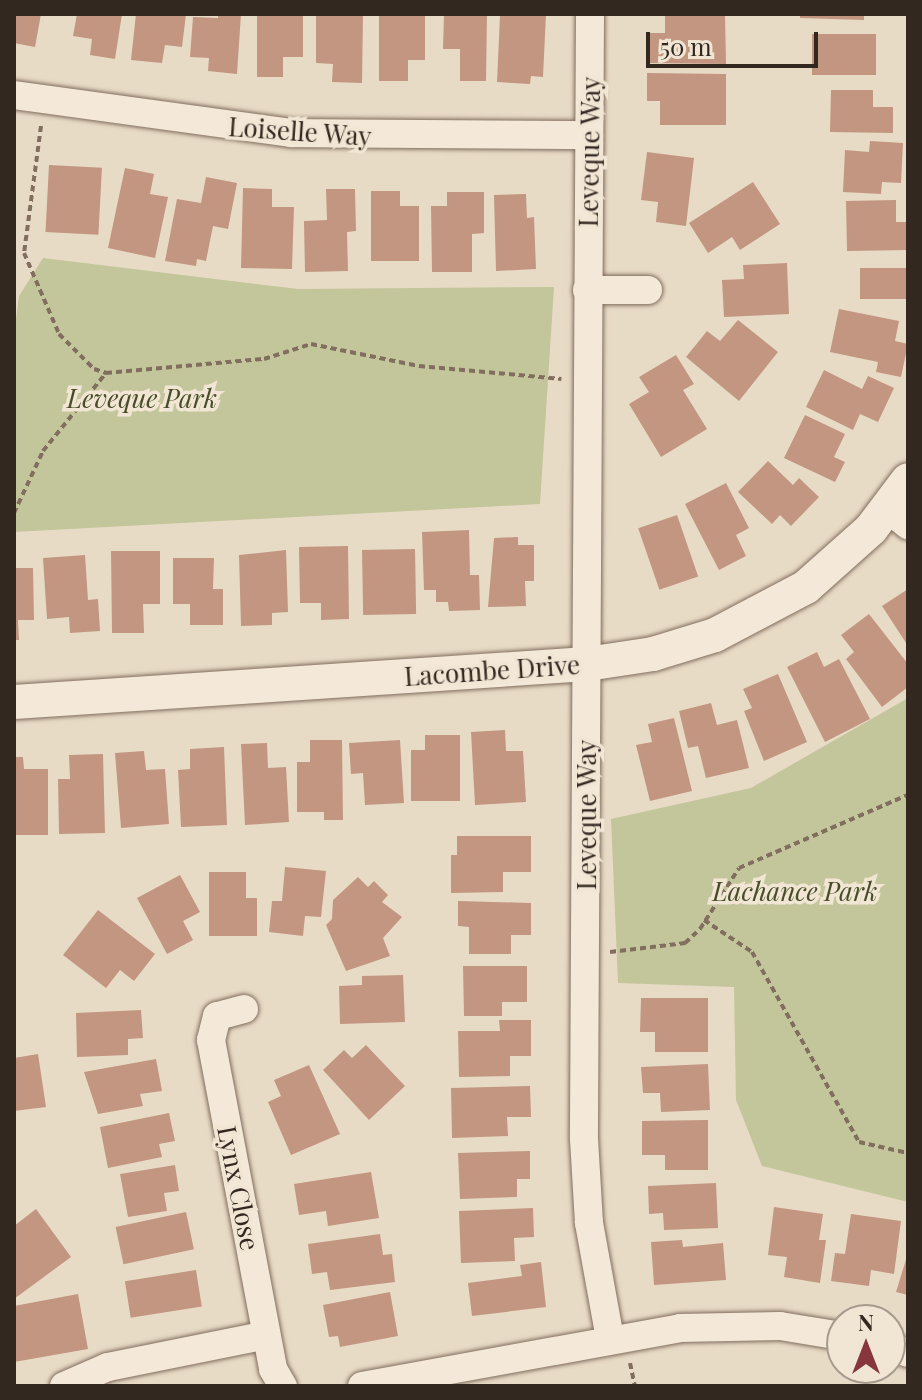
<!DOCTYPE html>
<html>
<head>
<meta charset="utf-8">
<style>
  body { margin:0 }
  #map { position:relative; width:922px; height:1400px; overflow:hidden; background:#e8dbc6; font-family:"Playfair Display",serif }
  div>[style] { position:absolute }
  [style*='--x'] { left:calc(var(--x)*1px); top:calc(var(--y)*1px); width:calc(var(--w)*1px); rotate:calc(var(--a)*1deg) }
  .green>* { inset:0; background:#c3c59b }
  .building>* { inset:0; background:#c29680; transform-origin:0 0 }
  .path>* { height:4px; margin-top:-2px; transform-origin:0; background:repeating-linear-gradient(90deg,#816e5e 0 6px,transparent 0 10px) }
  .roads { filter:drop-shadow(0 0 2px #816e5e) drop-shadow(0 0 2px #816e5e) }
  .minor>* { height:28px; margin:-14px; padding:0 14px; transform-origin:14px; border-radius:14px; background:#f4e9d8 }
  .tertiary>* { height:34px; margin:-17px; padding:0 17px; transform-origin:17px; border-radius:17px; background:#f4e9d8 }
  span { translate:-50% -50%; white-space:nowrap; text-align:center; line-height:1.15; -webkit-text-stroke:7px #f1e6d4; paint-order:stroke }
  .street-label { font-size:26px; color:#332820 }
  .park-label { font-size:26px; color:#474d29; font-style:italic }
  .frame { position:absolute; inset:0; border:16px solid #332820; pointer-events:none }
  .north { position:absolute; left:826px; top:1304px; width:80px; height:80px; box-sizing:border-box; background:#f1e6d4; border:2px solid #a59a8c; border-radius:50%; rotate:0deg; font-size:22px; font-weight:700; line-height:32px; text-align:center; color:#332820 }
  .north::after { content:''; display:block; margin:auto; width:28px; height:36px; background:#88363d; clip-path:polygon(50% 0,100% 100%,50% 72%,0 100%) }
  .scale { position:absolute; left:646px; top:32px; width:172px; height:36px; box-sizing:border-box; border:4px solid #332820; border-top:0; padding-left:10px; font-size:24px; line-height:28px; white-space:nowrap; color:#332820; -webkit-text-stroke:6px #f1e6d4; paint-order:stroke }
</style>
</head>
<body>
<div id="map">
  <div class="green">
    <i style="clip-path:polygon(43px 258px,298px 289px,554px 287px,540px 504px,14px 532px,14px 334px,19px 296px)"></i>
    <i style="clip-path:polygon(908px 698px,908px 1202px,762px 1166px,736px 1100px,734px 987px,618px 983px,611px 819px,751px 788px)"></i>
  </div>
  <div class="building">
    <i style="clip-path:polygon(14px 14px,41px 14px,35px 47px,14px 43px)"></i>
    <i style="clip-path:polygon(77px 14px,122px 14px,115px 59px,90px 55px,92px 39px,73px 36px)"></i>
    <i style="clip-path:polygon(136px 14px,186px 14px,182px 47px,165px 45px,162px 63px,131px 60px)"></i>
    <i style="clip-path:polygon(218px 14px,241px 14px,237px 74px,208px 71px,209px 58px,190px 57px,193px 17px,218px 18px)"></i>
    <i style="clip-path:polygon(257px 14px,303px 14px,303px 57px,283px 57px,283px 77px,257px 77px)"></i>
    <i style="clip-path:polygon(316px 14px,363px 14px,362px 83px,332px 82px,333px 64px,316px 63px)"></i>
    <i style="clip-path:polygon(379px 14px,425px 14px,425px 60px,408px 60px,408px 81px,379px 81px)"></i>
    <i style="clip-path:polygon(444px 14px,487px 14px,486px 81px,460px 81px,460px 49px,443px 49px)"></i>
    <i style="clip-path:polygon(516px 14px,546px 14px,543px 77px,531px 76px,530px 84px,497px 82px,500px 16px)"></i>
    <i style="clip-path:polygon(665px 14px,725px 14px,726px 64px,647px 63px,647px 33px,665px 33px)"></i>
    <i style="clip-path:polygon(800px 14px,864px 14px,864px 20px,800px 18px)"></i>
    <i style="left:812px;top:34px;width:64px;height:41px"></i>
    <i style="clip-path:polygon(647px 73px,726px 74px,726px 125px,660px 125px,660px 101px,647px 101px)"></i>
    <i style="clip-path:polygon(831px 90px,873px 90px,873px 107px,893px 107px,893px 133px,830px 132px)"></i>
    <i style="clip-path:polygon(870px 141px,903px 143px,901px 183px,882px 182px,881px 194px,843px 192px,845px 150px,869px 152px)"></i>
    <i style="clip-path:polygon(647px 152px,694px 158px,686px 226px,656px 222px,658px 202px,641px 200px)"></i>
    <i style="left:49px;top:165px;width:53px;height:67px;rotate:3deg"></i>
    <i style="clip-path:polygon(125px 168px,154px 174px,150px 194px,168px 197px,155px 258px,108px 248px)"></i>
    <i style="clip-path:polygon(206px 177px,237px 183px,228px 229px,213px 226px,206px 261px,197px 259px,196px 266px,165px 261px,177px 199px,201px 203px)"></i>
    <i style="clip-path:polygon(753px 182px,780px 224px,740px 250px,732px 237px,708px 253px,689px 223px)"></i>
    <i style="clip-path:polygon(243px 188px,272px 189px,272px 207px,294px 207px,292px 269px,241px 268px)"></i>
    <i style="clip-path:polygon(326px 189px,355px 189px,356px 231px,347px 232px,348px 271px,305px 272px,304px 221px,327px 220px)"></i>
    <i style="clip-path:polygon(371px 191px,400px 191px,400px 206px,419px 206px,419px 261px,371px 261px)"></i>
    <i style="clip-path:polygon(447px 192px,484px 192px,484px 233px,472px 234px,472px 272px,432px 272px,431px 206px,447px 206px)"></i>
    <i style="clip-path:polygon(526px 194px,527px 218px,534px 217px,536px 269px,496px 271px,494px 195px)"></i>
    <i style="clip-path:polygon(896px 200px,896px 222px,908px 222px,908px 250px,847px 251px,846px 201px)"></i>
    <i style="clip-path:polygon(787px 263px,789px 314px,724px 317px,722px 280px,744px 279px,743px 265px)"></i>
    <i style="left:860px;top:268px;width:48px;height:31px"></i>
    <i style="clip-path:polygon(839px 309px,899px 321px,895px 341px,908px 344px,901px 377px,876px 372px,878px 362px,830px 352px)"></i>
    <i style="clip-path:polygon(738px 320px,778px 352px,739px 401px,686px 357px,707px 331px,720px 341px)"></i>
    <i style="clip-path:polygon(676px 355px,694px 384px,683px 390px,707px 429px,661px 457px,629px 404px,649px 392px,639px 377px)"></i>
    <i style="clip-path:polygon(824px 370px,862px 389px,868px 376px,894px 388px,878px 422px,860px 414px,853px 430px,806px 407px)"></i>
    <i style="clip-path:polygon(805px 415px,845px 434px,834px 457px,845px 462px,835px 482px,784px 458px)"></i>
    <i style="clip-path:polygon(768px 461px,793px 485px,799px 478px,819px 497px,791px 526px,780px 515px,772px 524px,738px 492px)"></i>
    <i style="clip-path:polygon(726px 483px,749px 528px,736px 535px,746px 556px,719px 570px,685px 504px)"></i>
    <i style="left:677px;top:515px;width:65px;height:41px;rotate:71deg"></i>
    <i style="clip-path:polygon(469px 530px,470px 575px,479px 575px,480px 610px,449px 611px,448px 602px,436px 602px,436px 590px,424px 590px,422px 532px)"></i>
    <i style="clip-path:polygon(518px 537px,518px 545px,534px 545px,534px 581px,525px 581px,526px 606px,488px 607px,494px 538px)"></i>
    <i style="clip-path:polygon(348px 546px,349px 619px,321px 620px,321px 603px,300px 603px,299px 547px)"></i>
    <i style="left:415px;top:549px;width:65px;height:53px;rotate:89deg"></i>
    <i style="clip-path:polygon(286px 550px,288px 612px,272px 613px,272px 625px,241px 626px,239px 555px)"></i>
    <i style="clip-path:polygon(111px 551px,160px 551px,160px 604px,143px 604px,144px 633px,112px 633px)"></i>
    <i style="clip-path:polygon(85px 555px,88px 600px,98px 599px,100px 631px,70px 633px,69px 617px,47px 619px,43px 558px)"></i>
    <i style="clip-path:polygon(173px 558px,214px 558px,213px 589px,223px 589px,223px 625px,190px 625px,190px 604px,173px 604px)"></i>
    <i style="clip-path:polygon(14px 568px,33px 568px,34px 620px,18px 620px,19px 640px,14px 640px)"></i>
    <i style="clip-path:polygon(908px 589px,908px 646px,882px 606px)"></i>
    <i style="clip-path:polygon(869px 614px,908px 664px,908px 687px,882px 707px,846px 659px,854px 652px,841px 635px)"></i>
    <i style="clip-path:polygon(817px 652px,824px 667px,839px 659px,870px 719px,825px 742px,787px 667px)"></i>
    <i style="clip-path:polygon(778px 674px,807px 742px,764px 761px,744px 711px,752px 708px,743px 689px)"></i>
    <i style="clip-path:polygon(711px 703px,717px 725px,737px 720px,749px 768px,706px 778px,698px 746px,688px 748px,679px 711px)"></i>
    <i style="clip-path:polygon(674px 718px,692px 791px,650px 801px,636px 745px,652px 742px,648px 724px)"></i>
    <i style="clip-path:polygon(505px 730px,506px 751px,523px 751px,526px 802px,475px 805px,471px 732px)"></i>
    <i style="clip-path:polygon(425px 735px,460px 735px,460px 801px,411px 801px,411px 750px,425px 750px)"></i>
    <i style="clip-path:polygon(310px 740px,342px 740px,343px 820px,324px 820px,324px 812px,297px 812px,297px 762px,310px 762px)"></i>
    <i style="clip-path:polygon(400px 740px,404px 803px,365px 805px,363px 773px,351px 774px,349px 743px)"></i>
    <i style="clip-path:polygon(267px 743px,268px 768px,286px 767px,289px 822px,245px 825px,241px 744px)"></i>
    <i style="clip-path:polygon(224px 747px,227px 825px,181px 827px,178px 770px,190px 769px,190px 749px)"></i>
    <i style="clip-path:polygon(144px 751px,146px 770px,165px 769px,169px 824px,121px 828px,115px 753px)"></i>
    <i style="clip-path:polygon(103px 754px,105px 833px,59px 834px,58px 779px,70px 779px,69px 755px)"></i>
    <i style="clip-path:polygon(14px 757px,23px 757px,24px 769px,48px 769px,48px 835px,14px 835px)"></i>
    <i style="clip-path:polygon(457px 836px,531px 836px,531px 872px,503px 872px,503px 892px,451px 893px,451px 855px,457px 855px)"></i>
    <i style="clip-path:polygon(285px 867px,326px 871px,321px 917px,305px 916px,303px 936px,269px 932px,272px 901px,282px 901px)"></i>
    <i style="clip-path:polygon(209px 872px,246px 872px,246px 898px,257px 898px,257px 936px,209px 936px)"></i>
    <i style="clip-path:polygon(180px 875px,200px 912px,183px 921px,193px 940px,167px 954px,137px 898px)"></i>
    <i style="clip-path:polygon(358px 877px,368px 887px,374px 881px,388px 895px,382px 902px,402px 917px,383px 938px,390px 956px,346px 971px,326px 925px,332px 919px,333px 900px)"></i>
    <i style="clip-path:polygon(458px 901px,531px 903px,531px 935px,511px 935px,511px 954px,469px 954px,469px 927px,458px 926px)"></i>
    <i style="clip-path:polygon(98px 910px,155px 954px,134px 981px,120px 970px,106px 988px,63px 955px)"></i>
    <i style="clip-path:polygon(463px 966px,527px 966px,527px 1002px,502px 1002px,502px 1016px,464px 1016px)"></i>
    <i style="clip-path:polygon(403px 975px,405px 1022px,340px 1024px,339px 986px,362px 985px,362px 976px)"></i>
    <i style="clip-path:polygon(641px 998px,708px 998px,708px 1052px,655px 1052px,655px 1032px,640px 1032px)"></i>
    <i style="clip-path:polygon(141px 1010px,143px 1038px,128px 1039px,128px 1055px,77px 1057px,76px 1013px)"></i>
    <i style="clip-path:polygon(499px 1020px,531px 1020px,531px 1056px,510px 1056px,510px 1076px,459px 1077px,458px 1031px,500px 1031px)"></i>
    <i style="clip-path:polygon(366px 1045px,405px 1086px,369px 1120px,323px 1070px,344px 1050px,352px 1058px)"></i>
    <i style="clip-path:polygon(38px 1054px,46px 1107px,14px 1111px,14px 1058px)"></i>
    <i style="clip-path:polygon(156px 1059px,162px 1091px,140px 1094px,143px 1106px,98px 1114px,84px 1072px)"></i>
    <i style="clip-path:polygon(708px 1064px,710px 1110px,661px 1112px,660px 1093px,643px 1093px,641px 1067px)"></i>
    <i style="clip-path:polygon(309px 1065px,340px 1134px,291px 1155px,268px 1102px,281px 1096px,274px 1080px)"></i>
    <i style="clip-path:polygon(530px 1086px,531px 1117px,507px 1117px,508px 1136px,452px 1138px,451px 1088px)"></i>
    <i style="clip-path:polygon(169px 1113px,175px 1141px,159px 1144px,162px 1157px,108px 1168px,100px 1127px)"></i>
    <i style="clip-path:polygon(708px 1120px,708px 1170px,665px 1170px,665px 1155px,642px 1155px,642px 1121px)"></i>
    <i style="clip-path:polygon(530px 1151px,530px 1179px,517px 1179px,517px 1197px,460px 1199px,458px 1153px)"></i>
    <i style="clip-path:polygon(175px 1165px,179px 1191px,164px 1193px,167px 1211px,128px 1217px,120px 1174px)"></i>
    <i style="clip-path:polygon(371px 1172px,379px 1218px,328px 1226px,326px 1211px,299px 1215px,294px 1184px)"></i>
    <i style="clip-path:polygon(716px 1183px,718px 1228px,664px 1230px,663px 1213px,649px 1214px,648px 1186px)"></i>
    <i style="clip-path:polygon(774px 1207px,823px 1214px,819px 1240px,826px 1240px,820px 1283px,784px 1277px,787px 1257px,768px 1255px)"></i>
    <i style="clip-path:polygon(533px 1208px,534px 1237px,514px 1238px,515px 1261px,461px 1263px,459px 1211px)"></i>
    <i style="clip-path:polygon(36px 1209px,71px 1257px,14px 1299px,14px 1226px)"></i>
    <i style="left:186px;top:1212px;width:38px;height:72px;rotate:78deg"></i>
    <i style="clip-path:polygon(851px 1214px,901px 1221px,894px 1274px,871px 1270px,869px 1286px,831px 1281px,835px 1253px,845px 1254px)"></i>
    <i style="clip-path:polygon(380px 1234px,383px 1255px,392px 1254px,395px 1282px,330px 1290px,327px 1272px,312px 1274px,308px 1244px)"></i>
    <i style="clip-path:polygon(682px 1240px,683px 1247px,723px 1243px,726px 1280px,654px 1285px,651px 1242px)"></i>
    <i style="clip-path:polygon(908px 1253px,908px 1295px,896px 1292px)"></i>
    <i style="clip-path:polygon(541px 1262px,546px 1307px,472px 1316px,468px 1283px,522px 1276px,520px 1265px)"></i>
    <i style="left:196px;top:1270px;width:37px;height:72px;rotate:81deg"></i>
    <i style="clip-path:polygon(390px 1292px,398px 1336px,340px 1347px,338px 1336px,329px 1337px,323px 1305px)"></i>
    <i style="clip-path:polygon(78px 1294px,88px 1349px,14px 1362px,14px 1306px)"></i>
  </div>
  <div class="path">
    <i style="--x:41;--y:126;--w:128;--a:97.6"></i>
    <i style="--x:24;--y:253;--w:88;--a:66.6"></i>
    <i style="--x:59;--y:334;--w:49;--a:45"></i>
    <i style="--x:94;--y:369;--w:13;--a:18"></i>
    <i style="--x:106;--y:373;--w:159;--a:-5.1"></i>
    <i style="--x:264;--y:359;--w:49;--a:-17.7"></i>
    <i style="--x:311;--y:344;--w:110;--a:11.5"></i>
    <i style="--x:419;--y:366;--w:143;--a:5.2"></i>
    <i style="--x:14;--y:513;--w:68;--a:-64.9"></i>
    <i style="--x:43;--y:451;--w:100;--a:-51.1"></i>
    <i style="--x:704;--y:920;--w:58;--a:33.7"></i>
    <i style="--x:752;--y:952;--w:218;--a:60.6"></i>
    <i style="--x:859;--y:1142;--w:50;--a:12.7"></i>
    <i style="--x:610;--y:952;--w:76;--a:-6.8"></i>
    <i style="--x:685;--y:943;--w:21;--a:-43"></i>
    <i style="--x:700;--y:929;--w:72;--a:-57.4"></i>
    <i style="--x:739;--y:868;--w:184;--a:-23.4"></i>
    <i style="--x:630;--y:1363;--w:24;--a:78"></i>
  </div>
  <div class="roads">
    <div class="minor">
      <i style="--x:590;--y:14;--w:1125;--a:90.31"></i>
      <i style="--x:584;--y:1139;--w:84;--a:86.6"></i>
      <i style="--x:589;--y:1223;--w:118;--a:79.7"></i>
      <i style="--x:14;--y:95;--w:280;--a:7.8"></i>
      <i style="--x:291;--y:133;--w:298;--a:0.4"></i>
      <i style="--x:587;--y:290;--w:61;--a:0"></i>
      <i style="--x:888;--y:509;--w:26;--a:39"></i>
      <i style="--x:244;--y:1009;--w:28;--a:165"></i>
      <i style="--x:217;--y:1016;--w:25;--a:104"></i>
      <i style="--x:211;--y:1040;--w:335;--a:79.3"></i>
      <i style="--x:273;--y:1369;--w:20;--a:60"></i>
      <i style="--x:890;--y:1347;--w:19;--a:18"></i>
      <i style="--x:64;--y:1386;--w:48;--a:-23.4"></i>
      <i style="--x:108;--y:1367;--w:161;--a:-11.4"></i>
      <i style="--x:362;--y:1386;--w:323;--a:-10.3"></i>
      <i style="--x:680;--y:1328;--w:100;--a:-1.1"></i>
      <i style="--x:780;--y:1326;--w:63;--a:9.2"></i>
    </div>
    <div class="tertiary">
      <i style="--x:14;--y:702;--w:574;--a:-3.79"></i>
      <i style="--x:587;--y:664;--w:67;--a:-8.6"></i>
      <i style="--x:653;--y:654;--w:65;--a:-17"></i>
      <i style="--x:715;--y:635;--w:103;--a:-27.8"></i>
      <i style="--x:806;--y:587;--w:87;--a:-41.7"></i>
      <i style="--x:871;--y:529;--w:61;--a:-52.9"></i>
    </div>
  </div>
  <div class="street-label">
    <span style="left:300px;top:131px;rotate:4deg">Loiselle Way</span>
    <span style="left:589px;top:152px;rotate:-89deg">Leveque Way</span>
    <span style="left:492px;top:670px;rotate:-4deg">Lacombe Drive</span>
    <span style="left:586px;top:815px;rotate:-90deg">Leveque Way</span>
    <span style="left:239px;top:1188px;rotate:79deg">Lynx Close</span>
  </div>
  <div class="park-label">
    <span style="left:142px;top:398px">Leveque Park</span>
    <span style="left:795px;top:891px">Lachance Park</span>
  </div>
  <div class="frame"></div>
  <div class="north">N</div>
  <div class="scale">50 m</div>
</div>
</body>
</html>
